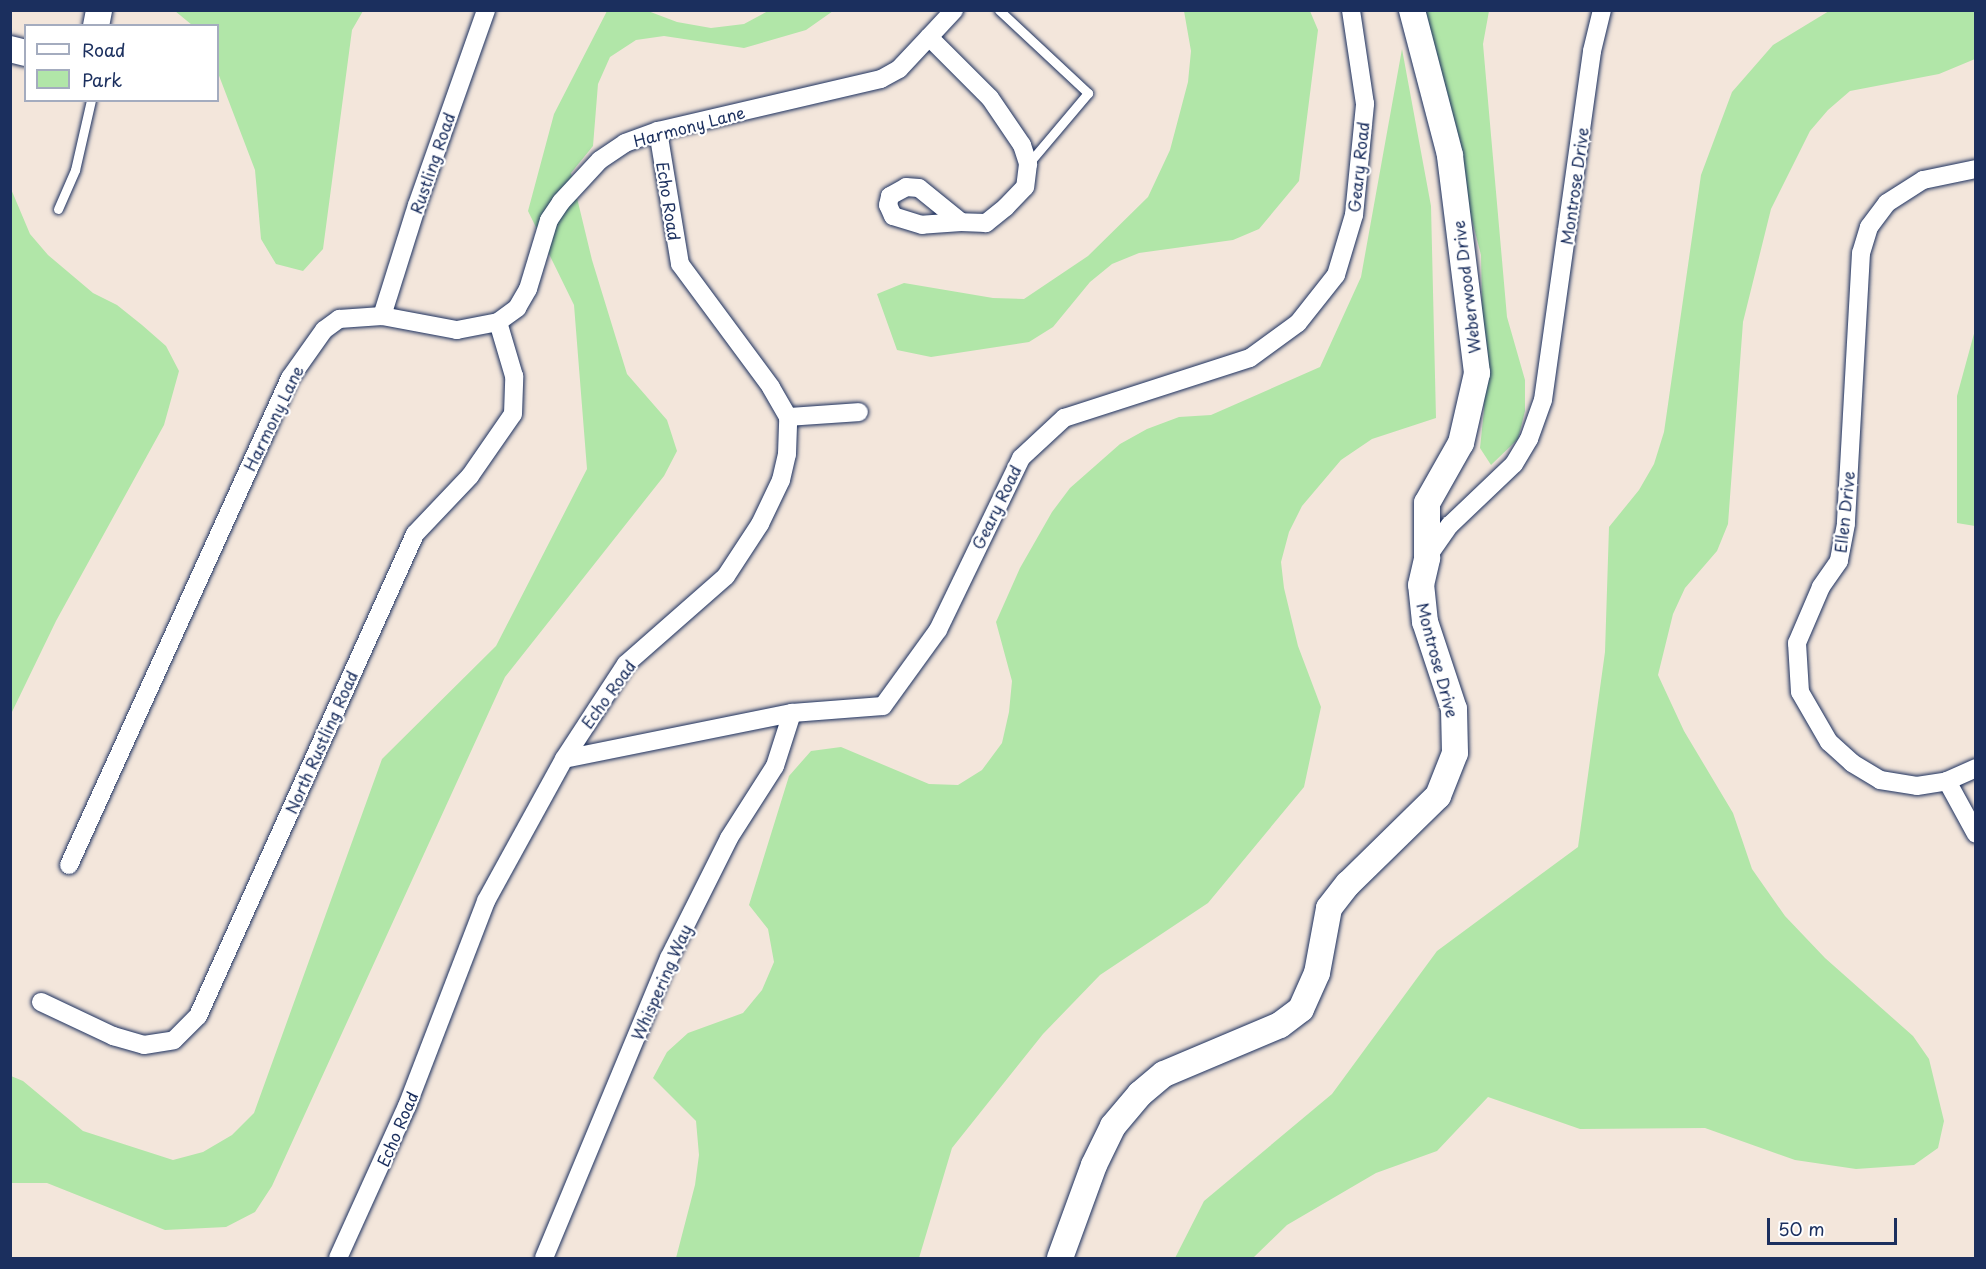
<!DOCTYPE html>
<html>
<head>
<meta charset="utf-8">
<style>
  body { margin:0 }
  #map { position:relative; width:1986px; height:1269px; overflow:hidden; background:#f3e6db; font-family:"Playpen Sans",sans-serif }
  div>[style] { position:absolute }
  [style*='--x'] { left:calc(var(--x)*1px); top:calc(var(--y)*1px); width:calc(var(--w)*1px); rotate:calc(var(--a)*1deg) }
  .green>* { inset:0; background:#b1e6a8 }
  .roads { filter:drop-shadow(0 0 2px #1b2f5e) drop-shadow(0 0 2px #1b2f5e) }
  .lane>* { height:9px; margin:-4.5px; padding:0 4.5px; transform-origin:4.5px; border-radius:4.5px; background:#fff }
  .street>* { height:18px; margin:-9px; padding:0 9px; transform-origin:9px; border-radius:9px; background:#fff }
  .secondary>* { height:26px; margin:-13px; padding:0 13px; transform-origin:13px; border-radius:13px; background:#fff }
  span { translate:-50% -50%; white-space:nowrap; text-align:center; line-height:1.15; -webkit-text-stroke:4.5px #fff; paint-order:stroke }
  .street-label { font-size:16px; color:#1b2f5e }
  .frame { position:absolute; inset:0; border:12px solid #1b2f5e; pointer-events:none }
  .legend { position:absolute; left:24px; top:24px; width:195px; height:78px; box-sizing:border-box; background:#fff; border:2px solid #a4acbf; margin:0; padding:8px 10px; list-style:none; font-size:18px; color:#1b2f5e }
  .legend li { display:flex; align-items:center; gap:12px; height:30px }
  .legend b { width:30px; border:2px solid #a4acbf }
  .scale { position:absolute; left:1767px; top:1218px; width:130px; height:27px; box-sizing:border-box; border:3px solid #1b2f5e; border-top:0; padding-left:8px; font-size:18px; line-height:21px; white-space:nowrap; color:#1b2f5e; -webkit-text-stroke:4px #fff; paint-order:stroke }
</style>
</head>
<body>
<div id="map">
  <div class="green">
    <i style="clip-path:polygon(175px 11px,363px 11px,352px 30px,323px 249px,303px 271px,276px 264px,261px 239px,255px 170px,218px 73px,218px 26px,192px 25px)"></i>
    <i style="clip-path:polygon(607px 11px,648px 11px,677px 22px,711px 28px,744px 24px,768px 11px,833px 11px,806px 30px,744px 48px,664px 36px,636px 40px,610px 57px,598px 84px,593px 146px,571px 173px,592px 260px,627px 374px,667px 420px,677px 451px,664px 476px,505px 677px,272px 1186px,255px 1212px,226px 1227px,165px 1230px,47px 1183px,11px 1183px,11px 1076px,23px 1081px,83px 1131px,173px 1160px,203px 1152px,232px 1135px,254px 1113px,382px 759px,496px 646px,587px 469px,574px 305px,528px 211px,554px 114px)"></i>
    <i style="clip-path:polygon(1184px 11px,1310px 11px,1318px 30px,1299px 181px,1259px 229px,1233px 240px,1139px 253px,1112px 264px,1090px 282px,1053px 327px,1029px 342px,931px 357px,897px 350px,877px 294px,904px 283px,993px 298px,1024px 299px,1088px 256px,1148px 197px,1170px 150px,1188px 82px,1191px 51px)"></i>
    <i style="clip-path:polygon(1418px 11px,1489px 11px,1483px 44px,1507px 317px,1525px 380px,1525px 411px,1518px 439px,1491px 465px,1480px 448px,1484px 410px,1481px 255px)"></i>
    <i style="clip-path:polygon(1829px 11px,1975px 11px,1975px 59px,1939px 74px,1850px 91px,1828px 110px,1810px 131px,1771px 209px,1743px 322px,1728px 524px,1717px 551px,1685px 588px,1673px 614px,1658px 675px,1684px 731px,1733px 813px,1752px 869px,1785px 916px,1825px 958px,1913px 1036px,1929px 1059px,1944px 1121px,1938px 1148px,1914px 1165px,1856px 1169px,1795px 1160px,1705px 1128px,1580px 1129px,1488px 1097px,1437px 1151px,1376px 1173px,1287px 1225px,1253px 1258px,1175px 1258px,1204px 1201px,1332px 1094px,1437px 951px,1578px 847px,1605px 652px,1609px 527px,1639px 490px,1654px 464px,1664px 432px,1701px 175px,1732px 92px,1773px 45px)"></i>
    <i style="clip-path:polygon(1402px 49px,1431px 206px,1436px 418px,1372px 439px,1341px 460px,1302px 506px,1289px 532px,1281px 562px,1284px 588px,1298px 646px,1321px 707px,1304px 787px,1208px 903px,1100px 975px,1043px 1034px,952px 1148px,919px 1258px,676px 1258px,695px 1185px,699px 1155px,696px 1121px,653px 1078px,667px 1052px,688px 1033px,743px 1013px,762px 990px,774px 962px,768px 929px,749px 905px,789px 776px,811px 751px,841px 747px,929px 784px,958px 785px,982px 770px,1002px 743px,1009px 712px,1012px 681px,996px 622px,1020px 568px,1052px 512px,1070px 488px,1120px 444px,1147px 429px,1179px 417px,1211px 415px,1320px 367px,1361px 277px)"></i>
    <i style="clip-path:polygon(11px 189px,30px 234px,48px 255px,93px 293px,117px 305px,142px 325px,166px 346px,179px 371px,164px 425px,56px 621px,11px 714px)"></i>
    <i style="clip-path:polygon(1975px 330px,1976px 526px,1975px 526px,1957px 523px,1957px 396px)"></i>
  </div>
  <div class="roads">
    <div class="lane">
      <i style="--x:999;--y:10;--w:122;--a:43"></i>
      <i style="--x:1088;--y:93;--w:93;--a:130.2"></i>
      <i style="--x:58;--y:209;--w:43;--a:-66.4"></i>
      <i style="--x:75;--y:170;--w:72;--a:-77.1"></i>
    </div>
    <div class="street">
      <i style="--x:929;--y:37;--w:37;--a:-47"></i>
      <i style="--x:1976;--y:169;--w:54;--a:168.3"></i>
      <i style="--x:1923;--y:180;--w:43;--a:147.4"></i>
      <i style="--x:1887;--y:203;--w:30;--a:127"></i>
      <i style="--x:1869;--y:227;--w:27;--a:107"></i>
      <i style="--x:1861;--y:253;--w:271;--a:93.2"></i>
      <i style="--x:1846;--y:524;--w:38;--a:101"></i>
      <i style="--x:1839;--y:561;--w:32;--a:125"></i>
      <i style="--x:1821;--y:587;--w:61;--a:113.2"></i>
      <i style="--x:1797;--y:643;--w:49;--a:86.5"></i>
      <i style="--x:1800;--y:692;--w:58;--a:59.9"></i>
      <i style="--x:1829;--y:742;--w:31;--a:42"></i>
      <i style="--x:1852;--y:763;--w:33;--a:31"></i>
      <i style="--x:1880;--y:780;--w:37;--a:9"></i>
      <i style="--x:1917;--y:786;--w:30;--a:-9"></i>
      <i style="--x:1947;--y:781;--w:32;--a:-24"></i>
      <i style="--x:906;--y:187;--w:13;--a:4"></i>
      <i style="--x:919;--y:188;--w:54;--a:39"></i>
      <i style="--x:961;--y:222;--w:39;--a:176"></i>
      <i style="--x:922;--y:225;--w:30;--a:-163"></i>
      <i style="--x:893;--y:216;--w:12;--a:-114"></i>
      <i style="--x:888;--y:205;--w:9;--a:-77"></i>
      <i style="--x:890;--y:196;--w:18;--a:-29"></i>
      <i style="--x:382;--y:316;--w:116;--a:-72.5"></i>
      <i style="--x:417;--y:205;--w:207;--a:-70.5"></i>
      <i style="--x:788;--y:417;--w:71;--a:-4"></i>
      <i style="--x:1428;--y:556;--w:38;--a:-55"></i>
      <i style="--x:1450;--y:525;--w:88;--a:-43.6"></i>
      <i style="--x:1514;--y:464;--w:29;--a:-59"></i>
      <i style="--x:1529;--y:439;--w:41;--a:-70.3"></i>
      <i style="--x:1543;--y:400;--w:352;--a:-82"></i>
      <i style="--x:1592;--y:51;--w:42;--a:-76.3"></i>
      <i style="--x:564;--y:759;--w:233;--a:-11.4"></i>
      <i style="--x:792;--y:713;--w:91;--a:-4.4"></i>
      <i style="--x:883;--y:706;--w:94;--a:-54.1"></i>
      <i style="--x:938;--y:630;--w:191;--a:-64.2"></i>
      <i style="--x:1021;--y:458;--w:59;--a:-42.9"></i>
      <i style="--x:1064;--y:418;--w:195;--a:-17.9"></i>
      <i style="--x:1250;--y:358;--w:59;--a:-36.1"></i>
      <i style="--x:1298;--y:323;--w:61;--a:-51.6"></i>
      <i style="--x:1336;--y:275;--w:63;--a:-73.3"></i>
      <i style="--x:1354;--y:215;--w:112;--a:-84.3"></i>
      <i style="--x:1365;--y:104;--w:95;--a:-98.5"></i>
      <i style="--x:1947;--y:781;--w:60;--a:61.3"></i>
      <i style="--x:69;--y:865;--w:535;--a:-65.59"></i>
      <i style="--x:290;--y:378;--w:59;--a:-54.7"></i>
      <i style="--x:324;--y:330;--w:19;--a:-36"></i>
      <i style="--x:339;--y:319;--w:43;--a:-4"></i>
      <i style="--x:382;--y:316;--w:76;--a:10.6"></i>
      <i style="--x:457;--y:330;--w:42;--a:-11"></i>
      <i style="--x:498;--y:322;--w:24;--a:-36"></i>
      <i style="--x:517;--y:308;--w:22;--a:-60"></i>
      <i style="--x:528;--y:289;--w:72;--a:-73.1"></i>
      <i style="--x:549;--y:220;--w:22;--a:-56"></i>
      <i style="--x:561;--y:202;--w:57;--a:-47.1"></i>
      <i style="--x:600;--y:160;--w:30;--a:-34"></i>
      <i style="--x:625;--y:143;--w:35;--a:-20"></i>
      <i style="--x:658;--y:131;--w:229;--a:-13.1"></i>
      <i style="--x:881;--y:79;--w:21;--a:-29"></i>
      <i style="--x:899;--y:69;--w:44;--a:-46.8"></i>
      <i style="--x:929;--y:37;--w:86;--a:45"></i>
      <i style="--x:990;--y:98;--w:57;--a:55.8"></i>
      <i style="--x:1022;--y:145;--w:20;--a:72"></i>
      <i style="--x:1028;--y:164;--w:23;--a:97"></i>
      <i style="--x:1025;--y:187;--w:28;--a:134"></i>
      <i style="--x:1006;--y:207;--w:26;--a:141"></i>
      <i style="--x:986;--y:223;--w:25;--a:-178"></i>
      <i style="--x:41;--y:1002;--w:80;--a:25.3"></i>
      <i style="--x:113;--y:1036;--w:32;--a:16"></i>
      <i style="--x:144;--y:1045;--w:30;--a:-9"></i>
      <i style="--x:174;--y:1040;--w:34;--a:-45"></i>
      <i style="--x:198;--y:1016;--w:529;--a:-65.76"></i>
      <i style="--x:415;--y:534;--w:80;--a:-46.5"></i>
      <i style="--x:470;--y:476;--w:75;--a:-55.3"></i>
      <i style="--x:513;--y:414;--w:38;--a:-88"></i>
      <i style="--x:514;--y:376;--w:56;--a:-106.5"></i>
      <i style="--x:338;--y:1258;--w:167;--a:-65.6"></i>
      <i style="--x:407;--y:1106;--w:220;--a:-68.9"></i>
      <i style="--x:486;--y:901;--w:162;--a:-61.2"></i>
      <i style="--x:564;--y:759;--w:113;--a:-56.9"></i>
      <i style="--x:626;--y:664;--w:133;--a:-41.3"></i>
      <i style="--x:726;--y:576;--w:62;--a:-56.8"></i>
      <i style="--x:760;--y:524;--w:49;--a:-64.5"></i>
      <i style="--x:781;--y:480;--w:27;--a:-77"></i>
      <i style="--x:787;--y:454;--w:37;--a:-88"></i>
      <i style="--x:788;--y:417;--w:34;--a:-120"></i>
      <i style="--x:771;--y:387;--w:153;--a:-126.5"></i>
      <i style="--x:680;--y:264;--w:135;--a:-99.4"></i>
      <i style="--x:544;--y:1258;--w:325;--a:-67.4"></i>
      <i style="--x:669;--y:958;--w:134;--a:-63.4"></i>
      <i style="--x:729;--y:838;--w:85;--a:-57.4"></i>
      <i style="--x:775;--y:766;--w:56;--a:-72.2"></i>
    </div>
    <div class="secondary">
      <i style="--x:96;--y:26;--w:16;--a:-79"></i>
      <i style="--x:10;--y:49;--w:16;--a:14"></i>
      <i style="--x:1060;--y:1258;--w:99;--a:-69.9"></i>
      <i style="--x:1094;--y:1165;--w:43;--a:-64"></i>
      <i style="--x:1113;--y:1126;--w:42;--a:-49.8"></i>
      <i style="--x:1140;--y:1094;--w:31;--a:-40"></i>
      <i style="--x:1164;--y:1074;--w:126;--a:-22.9"></i>
      <i style="--x:1280;--y:1025;--w:26;--a:-37"></i>
      <i style="--x:1301;--y:1009;--w:39;--a:-66"></i>
      <i style="--x:1317;--y:973;--w:66;--a:-79.5"></i>
      <i style="--x:1329;--y:908;--w:31;--a:-52"></i>
      <i style="--x:1348;--y:884;--w:126;--a:-44.4"></i>
      <i style="--x:1438;--y:796;--w:46;--a:-68.4"></i>
      <i style="--x:1455;--y:753;--w:44;--a:-91.3"></i>
      <i style="--x:1454;--y:709;--w:92;--a:-108.4"></i>
      <i style="--x:1425;--y:622;--w:37;--a:-96"></i>
      <i style="--x:1421;--y:585;--w:28;--a:-77"></i>
      <i style="--x:1427;--y:558;--w:55;--a:-90"></i>
      <i style="--x:1427;--y:503;--w:69;--a:-60.5"></i>
      <i style="--x:1461;--y:443;--w:72;--a:-77.1"></i>
      <i style="--x:1477;--y:373;--w:220;--a:-97.1"></i>
      <i style="--x:1450;--y:155;--w:150;--a:-104.7"></i>
    </div>
  </div>
  <div class="street-label">
    <span style="left:689px;top:126px;rotate:-15deg">Harmony Lane</span>
    <span style="left:432px;top:163px;rotate:-71deg">Rustling Road</span>
    <span style="left:1358px;top:167px;rotate:-84deg">Geary Road</span>
    <span style="left:1574px;top:186px;rotate:-82deg">Montrose Drive</span>
    <span style="left:669px;top:201px;rotate:81deg">Echo Road</span>
    <span style="left:1466px;top:287px;rotate:-97deg">Weberwood Drive</span>
    <span style="left:273px;top:418px;rotate:-64deg">Harmony Lane</span>
    <span style="left:996px;top:507px;rotate:-64deg">Geary Road</span>
    <span style="left:1844px;top:512px;rotate:-84deg">Ellen Drive</span>
    <span style="left:1438px;top:660px;rotate:75deg">Montrose Drive</span>
    <span style="left:608px;top:694px;rotate:-54deg">Echo Road</span>
    <span style="left:321px;top:742px;rotate:-66deg">North Rustling Road</span>
    <span style="left:661px;top:982px;rotate:-66deg">Whispering Way</span>
    <span style="left:397px;top:1129px;rotate:-67deg">Echo Road</span>
  </div>
  <div class="frame"></div>
  <ul class="legend">
  <li><b style="height:8px;background:#fff"></b>Road</li>
  <li><b style="height:16px;background:#b1e6a8"></b>Park</li>
  </ul>
  <div class="scale">50 m</div>
</div>
</body>
</html>
